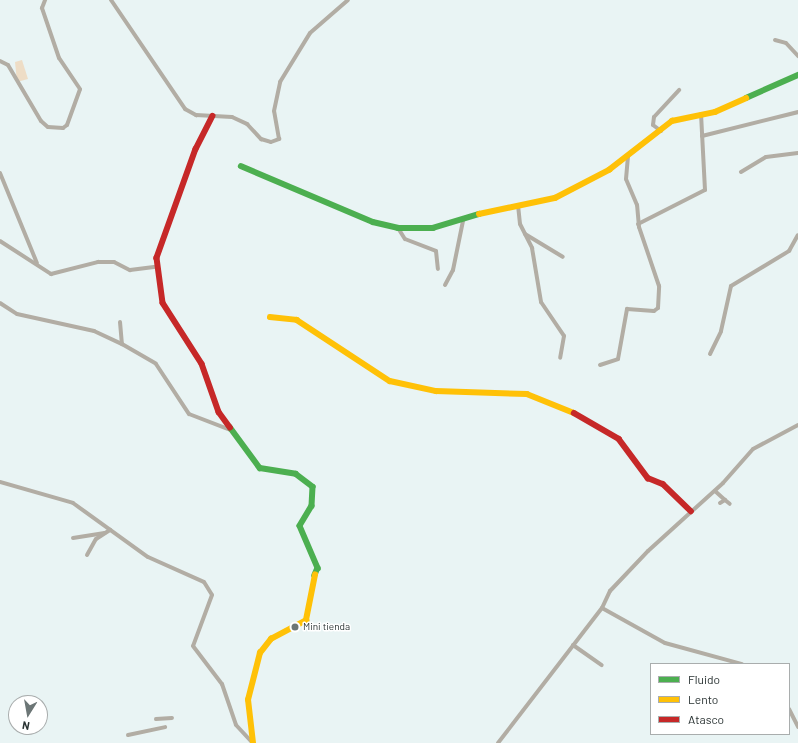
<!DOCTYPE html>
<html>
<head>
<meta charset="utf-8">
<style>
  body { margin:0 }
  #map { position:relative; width:798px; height:743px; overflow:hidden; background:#e9f4f4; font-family:Barlow,sans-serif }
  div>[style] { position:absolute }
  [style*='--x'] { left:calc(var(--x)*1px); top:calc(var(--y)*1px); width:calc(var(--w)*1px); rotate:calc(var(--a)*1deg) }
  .green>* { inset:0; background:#eeddc6 }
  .street>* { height:4px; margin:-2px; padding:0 2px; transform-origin:2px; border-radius:2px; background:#b2ada4 }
  .fast>* { height:5.5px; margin:-2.75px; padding:0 2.75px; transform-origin:2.75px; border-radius:2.75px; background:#4caf50 }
  .slow>* { height:5.5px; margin:-2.75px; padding:0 2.75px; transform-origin:2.75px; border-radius:2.75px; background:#ffc107 }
  .jam>* { height:5.5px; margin:-2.75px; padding:0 2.75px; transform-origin:2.75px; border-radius:2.75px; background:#c62828 }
  .dots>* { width:11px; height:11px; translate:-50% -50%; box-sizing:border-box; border:2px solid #fff; border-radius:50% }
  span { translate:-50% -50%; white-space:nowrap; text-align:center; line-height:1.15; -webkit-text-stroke:3px #fff; paint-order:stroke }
  .poi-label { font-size:10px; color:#293232 }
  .left { translate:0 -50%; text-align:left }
  .legend { position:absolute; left:650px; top:663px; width:140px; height:72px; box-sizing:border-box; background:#fff; border:1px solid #a9adad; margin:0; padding:5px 7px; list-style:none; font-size:12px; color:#293232 }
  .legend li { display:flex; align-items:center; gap:8px; height:20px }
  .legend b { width:20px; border:1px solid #a9adad }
  .north { position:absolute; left:8px; top:695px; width:40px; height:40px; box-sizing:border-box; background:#fff; border:1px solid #a9adad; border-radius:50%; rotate:191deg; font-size:11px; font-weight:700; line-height:16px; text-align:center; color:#293232 }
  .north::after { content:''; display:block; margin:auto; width:14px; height:18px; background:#6c7676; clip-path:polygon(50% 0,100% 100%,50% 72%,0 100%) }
</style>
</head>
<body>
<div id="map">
  <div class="green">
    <i style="clip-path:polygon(22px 60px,28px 79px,17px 82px,15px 62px)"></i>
  </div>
  <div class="street">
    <i style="--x:111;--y:0;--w:132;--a:55.8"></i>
    <i style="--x:185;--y:109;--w:13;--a:29"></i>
    <i style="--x:196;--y:115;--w:36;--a:3"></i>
    <i style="--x:232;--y:117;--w:17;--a:25"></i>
    <i style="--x:247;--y:124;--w:21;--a:47"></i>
    <i style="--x:261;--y:139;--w:10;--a:17"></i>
    <i style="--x:271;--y:142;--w:9;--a:-21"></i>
    <i style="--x:279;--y:139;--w:28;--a:-100"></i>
    <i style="--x:274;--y:111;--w:30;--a:-78"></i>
    <i style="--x:280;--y:82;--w:57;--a:-58.5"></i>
    <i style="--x:310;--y:33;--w:50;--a:-41"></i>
    <i style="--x:775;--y:40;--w:11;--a:15"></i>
    <i style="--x:786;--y:43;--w:18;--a:47"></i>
    <i style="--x:0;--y:61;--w:9;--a:27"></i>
    <i style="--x:8;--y:65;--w:65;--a:59.5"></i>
    <i style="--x:41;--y:121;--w:9;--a:41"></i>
    <i style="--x:48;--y:127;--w:15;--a:4"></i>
    <i style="--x:63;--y:128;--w:5;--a:-37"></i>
    <i style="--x:67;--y:125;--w:38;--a:-70"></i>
    <i style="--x:80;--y:89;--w:37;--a:-124"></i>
    <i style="--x:59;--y:58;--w:53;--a:-108.8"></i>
    <i style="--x:42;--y:8;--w:9;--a:-69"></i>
    <i style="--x:661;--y:131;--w:10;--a:-143"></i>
    <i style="--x:653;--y:125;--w:8;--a:-83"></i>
    <i style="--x:654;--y:117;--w:37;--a:-47"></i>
    <i style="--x:702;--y:136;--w:99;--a:-14"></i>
    <i style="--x:741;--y:172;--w:29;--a:-31"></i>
    <i style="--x:766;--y:157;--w:32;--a:-7"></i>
    <i style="--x:0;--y:173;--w:97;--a:67.7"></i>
    <i style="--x:518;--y:205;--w:19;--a:84"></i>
    <i style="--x:520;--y:224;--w:27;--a:63"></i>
    <i style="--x:532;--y:248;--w:55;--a:80.5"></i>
    <i style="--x:541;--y:302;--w:41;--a:55.9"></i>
    <i style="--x:564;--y:336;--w:22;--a:100"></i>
    <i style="--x:638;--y:224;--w:75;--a:-26.9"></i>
    <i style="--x:705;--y:190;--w:76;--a:-93"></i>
    <i style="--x:398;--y:228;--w:13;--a:58"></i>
    <i style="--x:405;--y:239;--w:33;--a:21"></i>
    <i style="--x:436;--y:251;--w:18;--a:84"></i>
    <i style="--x:525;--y:234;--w:44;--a:31.2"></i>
    <i style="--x:0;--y:241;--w:61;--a:32.9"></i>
    <i style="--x:51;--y:274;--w:49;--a:-14.3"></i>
    <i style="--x:98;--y:262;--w:16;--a:0"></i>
    <i style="--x:114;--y:262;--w:18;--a:27"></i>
    <i style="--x:130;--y:270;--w:26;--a:-7"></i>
    <i style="--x:445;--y:285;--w:17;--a:-62"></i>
    <i style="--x:453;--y:270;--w:50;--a:-78.5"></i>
    <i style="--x:0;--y:303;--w:20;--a:33"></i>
    <i style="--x:17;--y:314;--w:79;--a:12.4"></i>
    <i style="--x:94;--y:331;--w:31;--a:25"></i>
    <i style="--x:122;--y:344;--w:39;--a:30"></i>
    <i style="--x:156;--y:364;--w:60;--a:56.6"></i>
    <i style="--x:189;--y:414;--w:47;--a:21.1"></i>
    <i style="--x:120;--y:322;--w:22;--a:85"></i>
    <i style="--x:710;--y:354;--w:25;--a:-64"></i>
    <i style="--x:721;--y:331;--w:46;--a:-77.5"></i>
    <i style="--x:731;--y:286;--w:68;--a:-31.1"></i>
    <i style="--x:789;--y:251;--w:18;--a:-61"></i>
    <i style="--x:600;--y:365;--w:19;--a:-18"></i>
    <i style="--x:618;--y:359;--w:51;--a:-79.8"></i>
    <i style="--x:627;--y:309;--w:27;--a:4"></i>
    <i style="--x:654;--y:311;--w:5;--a:-37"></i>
    <i style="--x:658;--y:308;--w:22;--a:-87"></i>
    <i style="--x:659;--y:286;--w:62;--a:-108.7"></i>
    <i style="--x:639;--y:227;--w:22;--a:-95"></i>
    <i style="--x:637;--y:205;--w:28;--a:-113"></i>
    <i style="--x:626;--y:179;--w:24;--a:-85"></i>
    <i style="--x:0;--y:482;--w:76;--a:16"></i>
    <i style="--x:73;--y:503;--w:92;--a:35.8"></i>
    <i style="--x:148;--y:557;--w:61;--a:24.1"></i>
    <i style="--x:204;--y:582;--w:15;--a:58"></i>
    <i style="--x:212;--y:595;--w:54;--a:110.4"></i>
    <i style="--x:193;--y:646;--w:48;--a:52.7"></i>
    <i style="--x:222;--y:684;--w:43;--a:71.1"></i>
    <i style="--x:236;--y:725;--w:25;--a:47"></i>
    <i style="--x:715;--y:491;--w:13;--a:42"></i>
    <i style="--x:720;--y:503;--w:6;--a:-31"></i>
    <i style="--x:725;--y:500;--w:6;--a:39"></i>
    <i style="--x:73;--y:538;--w:32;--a:-9"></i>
    <i style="--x:87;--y:555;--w:18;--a:-61"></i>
    <i style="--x:96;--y:539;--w:17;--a:-33"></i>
    <i style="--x:602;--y:608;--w:72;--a:29.1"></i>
    <i style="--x:665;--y:643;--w:80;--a:15.3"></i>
    <i style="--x:573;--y:645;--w:35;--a:35"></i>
    <i style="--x:789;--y:709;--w:20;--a:63"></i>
    <i style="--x:156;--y:719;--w:16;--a:-4"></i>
    <i style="--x:128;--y:735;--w:38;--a:-12"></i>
    <i style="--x:498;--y:743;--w:170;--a:-52.4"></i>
    <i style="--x:602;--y:608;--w:19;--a:-65"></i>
    <i style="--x:610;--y:591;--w:55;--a:-46.5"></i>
    <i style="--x:648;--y:551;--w:101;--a:-42.2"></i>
    <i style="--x:723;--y:483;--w:45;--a:-48.6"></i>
    <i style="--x:753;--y:449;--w:51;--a:-28.1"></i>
  </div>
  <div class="fast">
    <i style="--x:746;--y:98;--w:57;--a:-23.9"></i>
    <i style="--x:241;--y:166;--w:143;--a:23"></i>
    <i style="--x:373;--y:222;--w:26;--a:13"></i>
    <i style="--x:398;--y:228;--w:35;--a:0"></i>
    <i style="--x:433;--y:228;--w:48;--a:-16.9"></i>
    <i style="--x:230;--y:427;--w:51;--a:53.8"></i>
    <i style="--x:260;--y:468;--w:36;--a:9"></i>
    <i style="--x:296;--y:474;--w:21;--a:37"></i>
    <i style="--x:313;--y:487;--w:19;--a:93"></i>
    <i style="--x:312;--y:506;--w:23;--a:121"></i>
    <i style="--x:300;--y:526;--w:46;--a:66.8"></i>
    <i style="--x:318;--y:568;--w:8;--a:113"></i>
  </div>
  <div class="slow">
    <i style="--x:479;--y:214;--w:78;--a:-11.9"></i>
    <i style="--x:555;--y:198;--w:61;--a:-27.4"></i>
    <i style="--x:609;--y:170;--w:80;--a:-37.9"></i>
    <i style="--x:672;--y:121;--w:44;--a:-11.8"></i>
    <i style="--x:715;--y:112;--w:34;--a:-24"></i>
    <i style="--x:270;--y:317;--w:27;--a:6"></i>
    <i style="--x:297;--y:320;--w:111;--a:33.3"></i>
    <i style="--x:390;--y:381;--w:47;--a:12.3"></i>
    <i style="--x:436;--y:391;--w:91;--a:1.9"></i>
    <i style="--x:527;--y:394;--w:51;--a:22"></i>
    <i style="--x:253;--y:743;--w:43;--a:-96.6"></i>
    <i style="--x:248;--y:700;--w:49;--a:-75.7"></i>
    <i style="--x:260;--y:653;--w:18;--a:-52"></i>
    <i style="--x:271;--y:639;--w:40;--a:-28"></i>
    <i style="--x:306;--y:620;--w:46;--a:-78.7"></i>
  </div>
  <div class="jam">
    <i style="--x:213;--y:116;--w:37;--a:117"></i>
    <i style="--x:196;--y:149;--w:116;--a:109.7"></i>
    <i style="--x:157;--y:258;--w:45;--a:82.4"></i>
    <i style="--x:163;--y:303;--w:72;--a:57.4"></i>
    <i style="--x:202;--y:364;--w:51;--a:70.5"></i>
    <i style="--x:219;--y:412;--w:19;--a:54"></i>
    <i style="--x:574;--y:413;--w:52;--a:30"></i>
    <i style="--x:619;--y:439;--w:49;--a:53.4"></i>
    <i style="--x:648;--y:478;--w:16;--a:22"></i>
    <i style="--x:663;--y:484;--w:39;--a:44"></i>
  </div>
  <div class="dots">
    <i style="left:295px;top:627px;background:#6c7676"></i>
  </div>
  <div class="poi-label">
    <span class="left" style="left:303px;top:627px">Mini tienda</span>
  </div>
  <ul class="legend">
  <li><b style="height:5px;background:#4caf50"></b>Fluido</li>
  <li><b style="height:5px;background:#ffc107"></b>Lento</li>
  <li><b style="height:5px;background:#c62828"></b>Atasco</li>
  </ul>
  <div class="north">N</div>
</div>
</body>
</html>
